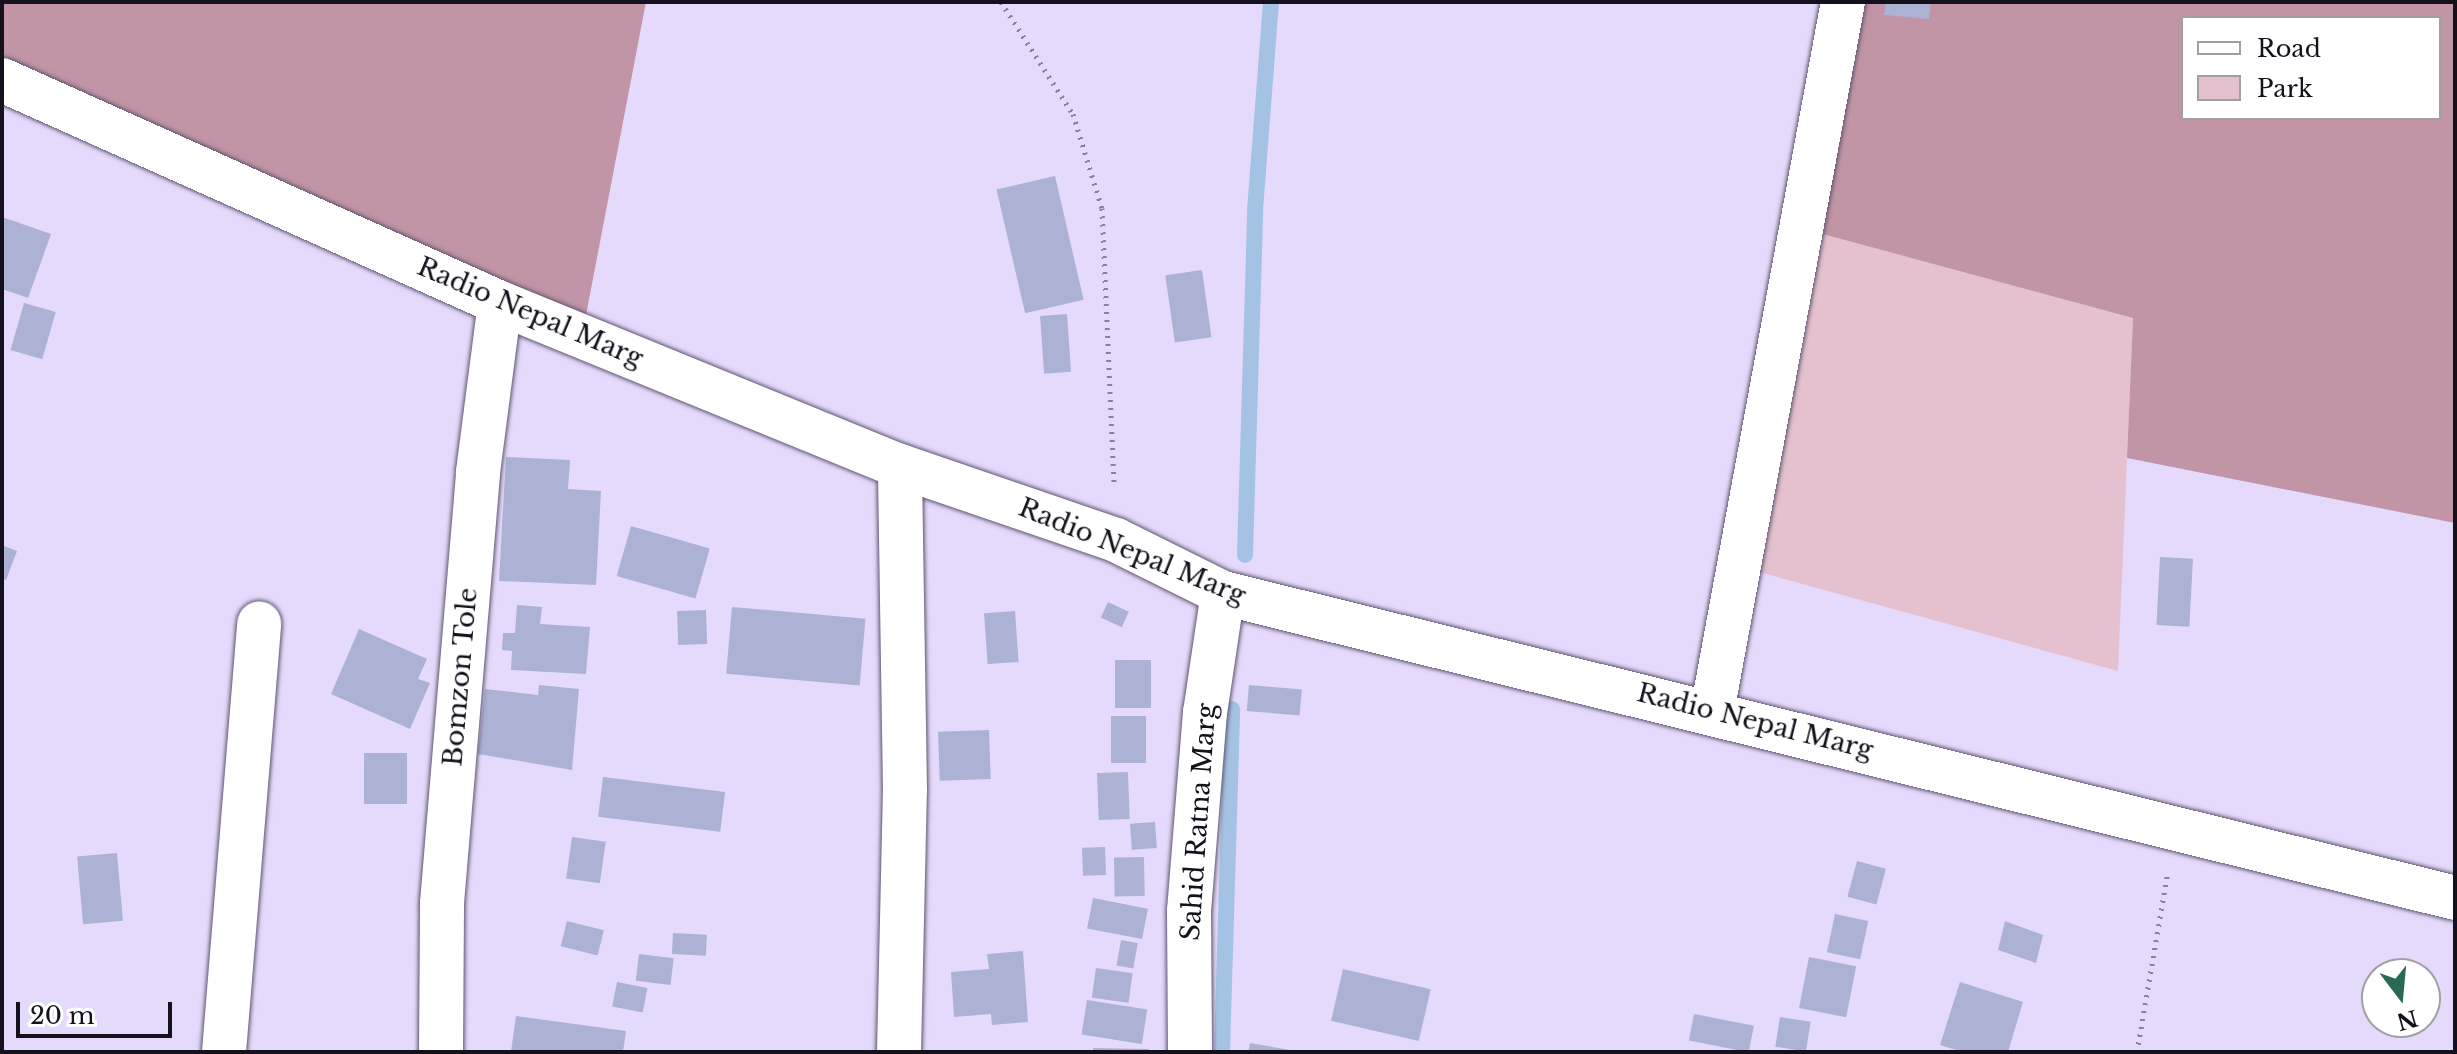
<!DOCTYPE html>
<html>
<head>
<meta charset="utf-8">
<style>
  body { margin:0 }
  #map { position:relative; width:2457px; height:1054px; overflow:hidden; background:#e6dafc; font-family:"Libre Baskerville",serif }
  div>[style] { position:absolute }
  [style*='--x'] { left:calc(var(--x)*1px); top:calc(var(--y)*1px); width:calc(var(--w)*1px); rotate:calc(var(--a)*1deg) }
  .green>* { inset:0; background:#e5c0ce }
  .forest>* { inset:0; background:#c195a6 }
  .stream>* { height:16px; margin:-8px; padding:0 8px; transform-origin:8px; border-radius:8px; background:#a4c3e4 }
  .building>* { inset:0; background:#abb2d3; transform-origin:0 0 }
  .path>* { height:5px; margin-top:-2.5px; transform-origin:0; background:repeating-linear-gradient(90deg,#898099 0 2px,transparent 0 8px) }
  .roads { filter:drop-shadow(0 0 2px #605572) drop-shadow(0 0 2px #605572) }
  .minor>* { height:44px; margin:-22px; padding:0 22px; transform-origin:22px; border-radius:22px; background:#fff }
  span { translate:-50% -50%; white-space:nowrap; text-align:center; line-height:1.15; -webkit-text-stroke:8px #fff; paint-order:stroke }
  .street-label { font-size:26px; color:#14101c }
  .frame { position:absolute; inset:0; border:4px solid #14101c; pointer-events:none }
  .legend { position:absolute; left:2181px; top:16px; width:260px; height:104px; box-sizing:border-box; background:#fff; border:2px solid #a19fa4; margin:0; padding:10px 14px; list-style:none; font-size:24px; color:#14101c }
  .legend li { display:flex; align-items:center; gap:16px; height:40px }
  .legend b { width:40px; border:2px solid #a19fa4 }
  .north { position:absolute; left:2361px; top:958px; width:80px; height:80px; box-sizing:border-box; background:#fff; border:2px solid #a19fa4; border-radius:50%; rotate:164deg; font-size:22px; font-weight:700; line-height:32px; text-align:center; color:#14101c }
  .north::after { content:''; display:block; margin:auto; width:28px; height:36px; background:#296956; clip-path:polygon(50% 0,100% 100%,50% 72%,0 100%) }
  .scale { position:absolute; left:16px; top:1002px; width:156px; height:36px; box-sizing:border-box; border:4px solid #14101c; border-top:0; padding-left:10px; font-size:24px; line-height:28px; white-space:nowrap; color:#14101c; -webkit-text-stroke:6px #fff; paint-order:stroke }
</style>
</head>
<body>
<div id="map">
  <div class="green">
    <i style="clip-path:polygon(1804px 229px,2133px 318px,2118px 671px,1741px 567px)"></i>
  </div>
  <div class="forest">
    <i style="clip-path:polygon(2px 2px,646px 2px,582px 336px,2px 80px)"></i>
    <i style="clip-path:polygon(evenodd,1843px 2px,2455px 2px,2455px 523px,2127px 458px,2133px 318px,1804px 229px,1843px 2px,2183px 18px,2439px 18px,2439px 118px,2183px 118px,2183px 18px)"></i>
  </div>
  <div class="stream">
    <i style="--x:1245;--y:555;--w:345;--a:-88.3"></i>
    <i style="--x:1255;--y:210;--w:209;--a:-85.6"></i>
    <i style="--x:1222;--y:1052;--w:343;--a:-88.3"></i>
  </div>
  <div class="building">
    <i style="clip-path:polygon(1886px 2px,1931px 2px,1929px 19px,1884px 15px)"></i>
    <i style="left:1055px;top:176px;width:127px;height:60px;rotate:77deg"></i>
    <i style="clip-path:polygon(2px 217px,51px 234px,28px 298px,2px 289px)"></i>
    <i style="left:1202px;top:270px;width:68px;height:37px;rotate:82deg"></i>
    <i style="left:24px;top:303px;width:33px;height:49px;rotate:16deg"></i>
    <i style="left:1067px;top:314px;width:58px;height:27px;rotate:86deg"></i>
    <i style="clip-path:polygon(506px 457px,570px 460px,568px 489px,601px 491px,596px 585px,499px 581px)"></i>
    <i style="left:631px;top:526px;width:82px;height:52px;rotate:16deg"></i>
    <i style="clip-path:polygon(2px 545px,17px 551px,6px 580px,2px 578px)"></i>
    <i style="left:2160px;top:557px;width:33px;height:68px;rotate:3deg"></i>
    <i style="left:1108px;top:602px;width:23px;height:17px;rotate:25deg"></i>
    <i style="clip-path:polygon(517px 605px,542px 607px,540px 624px,590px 627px,586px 674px,511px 670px,512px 651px,502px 650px,503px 633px,515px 633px)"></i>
    <i style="left:732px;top:607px;width:134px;height:67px;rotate:5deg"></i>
    <i style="left:706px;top:610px;width:34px;height:29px;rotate:88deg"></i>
    <i style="left:1015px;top:611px;width:51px;height:31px;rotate:86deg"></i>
    <i style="clip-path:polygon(359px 629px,427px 659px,418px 679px,430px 683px,410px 729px,331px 694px)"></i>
    <i style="left:1115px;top:660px;width:36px;height:48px"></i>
    <i style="clip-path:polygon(539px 685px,579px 689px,572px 770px,478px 754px,485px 689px,538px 695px)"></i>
    <i style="left:1249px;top:685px;width:53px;height:26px;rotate:5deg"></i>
    <i style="left:1111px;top:716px;width:35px;height:47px"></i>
    <i style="left:989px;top:730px;width:49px;height:51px;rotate:88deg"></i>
    <i style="left:364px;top:753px;width:43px;height:51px"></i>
    <i style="left:1128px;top:772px;width:47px;height:31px;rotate:88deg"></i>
    <i style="left:603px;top:777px;width:123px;height:40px;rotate:7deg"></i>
    <i style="left:1155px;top:822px;width:26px;height:25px;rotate:86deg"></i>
    <i style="left:572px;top:837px;width:34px;height:42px;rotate:8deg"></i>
    <i style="left:1105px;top:847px;width:28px;height:23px;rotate:88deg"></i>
    <i style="left:117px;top:853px;width:68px;height:40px;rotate:85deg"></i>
    <i style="left:1144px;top:857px;width:39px;height:30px;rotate:89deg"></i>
    <i style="left:1857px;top:861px;width:30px;height:37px;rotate:15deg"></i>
    <i style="left:1093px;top:898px;width:56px;height:31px;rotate:11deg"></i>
    <i style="left:1835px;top:914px;width:34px;height:39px;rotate:12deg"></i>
    <i style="left:567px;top:921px;width:38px;height:26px;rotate:14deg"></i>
    <i style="clip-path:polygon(2005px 921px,2043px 935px,2036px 963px,1998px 950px)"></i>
    <i style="left:673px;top:933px;width:34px;height:21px;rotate:3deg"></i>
    <i style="left:1121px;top:940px;width:17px;height:26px;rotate:10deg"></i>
    <i style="clip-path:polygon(1023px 951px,1028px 1022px,992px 1025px,991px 1014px,954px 1017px,951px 972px,989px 969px,987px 954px)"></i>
    <i style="left:639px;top:954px;width:35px;height:27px;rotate:7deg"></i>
    <i style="left:1809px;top:957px;width:48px;height:52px;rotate:11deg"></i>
    <i style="left:1096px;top:968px;width:37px;height:30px;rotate:8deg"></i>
    <i style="left:1343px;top:969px;width:90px;height:53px;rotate:13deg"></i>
    <i style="left:617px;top:982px;width:31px;height:25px;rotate:11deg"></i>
    <i style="clip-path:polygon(1960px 982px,2023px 1002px,2008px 1052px,1963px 1052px,1940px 1045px)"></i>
    <i style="left:1087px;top:1000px;width:61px;height:35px;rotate:9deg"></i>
    <i style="left:1694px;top:1014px;width:61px;height:27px;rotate:11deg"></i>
    <i style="clip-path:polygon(516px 1016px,626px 1031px,623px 1052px,511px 1052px)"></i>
    <i style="left:1780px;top:1017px;width:31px;height:30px;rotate:9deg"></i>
    <i style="clip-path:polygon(1250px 1043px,1290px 1050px,1290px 1052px,1248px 1052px)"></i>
    <i style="clip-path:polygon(1093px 1048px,1149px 1049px,1149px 1052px,1093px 1052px)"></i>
  </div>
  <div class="path">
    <i style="--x:1001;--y:2;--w:133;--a:57.3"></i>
    <i style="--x:1073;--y:114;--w:98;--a:72.9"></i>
    <i style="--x:1102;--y:208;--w:279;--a:87.5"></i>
    <i style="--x:2137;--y:1052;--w:179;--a:-80.3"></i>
  </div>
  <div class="roads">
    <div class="minor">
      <i style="--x:2;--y:80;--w:546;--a:24.12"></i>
      <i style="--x:500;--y:303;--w:432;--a:22.2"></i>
      <i style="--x:900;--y:466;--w:228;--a:18.9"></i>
      <i style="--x:1116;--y:540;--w:119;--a:26.4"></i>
      <i style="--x:1223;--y:593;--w:1269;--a:13.9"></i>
      <i style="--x:1712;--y:712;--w:722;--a:-79.55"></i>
      <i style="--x:224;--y:1052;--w:430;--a:-85.3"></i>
      <i style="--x:441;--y:1052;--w:149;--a:-89.6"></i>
      <i style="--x:442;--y:903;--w:433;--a:-85.2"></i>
      <i style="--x:478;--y:472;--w:170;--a:-82.6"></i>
      <i style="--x:899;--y:1052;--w:261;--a:-88.7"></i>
      <i style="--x:905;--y:791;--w:325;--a:-90.9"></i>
      <i style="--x:1190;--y:1052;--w:141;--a:-90.4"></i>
      <i style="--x:1189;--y:911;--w:199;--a:-85.4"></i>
      <i style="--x:1205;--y:713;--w:121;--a:-81.5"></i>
    </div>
  </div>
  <div class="street-label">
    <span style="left:530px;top:313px;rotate:23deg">Radio Nepal Marg</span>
    <span style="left:1132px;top:552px;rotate:22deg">Radio Nepal Marg</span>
    <span style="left:461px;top:677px;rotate:-85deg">Bomzon Tole</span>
    <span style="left:1755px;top:722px;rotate:14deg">Radio Nepal Marg</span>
    <span style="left:1199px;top:822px;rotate:-86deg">Sahid Ratna Marg</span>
  </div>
  <div class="frame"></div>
  <ul class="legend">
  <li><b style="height:10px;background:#fff"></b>Road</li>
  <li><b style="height:22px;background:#e5c0ce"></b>Park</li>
  </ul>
  <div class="north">N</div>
  <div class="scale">20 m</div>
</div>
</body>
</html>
